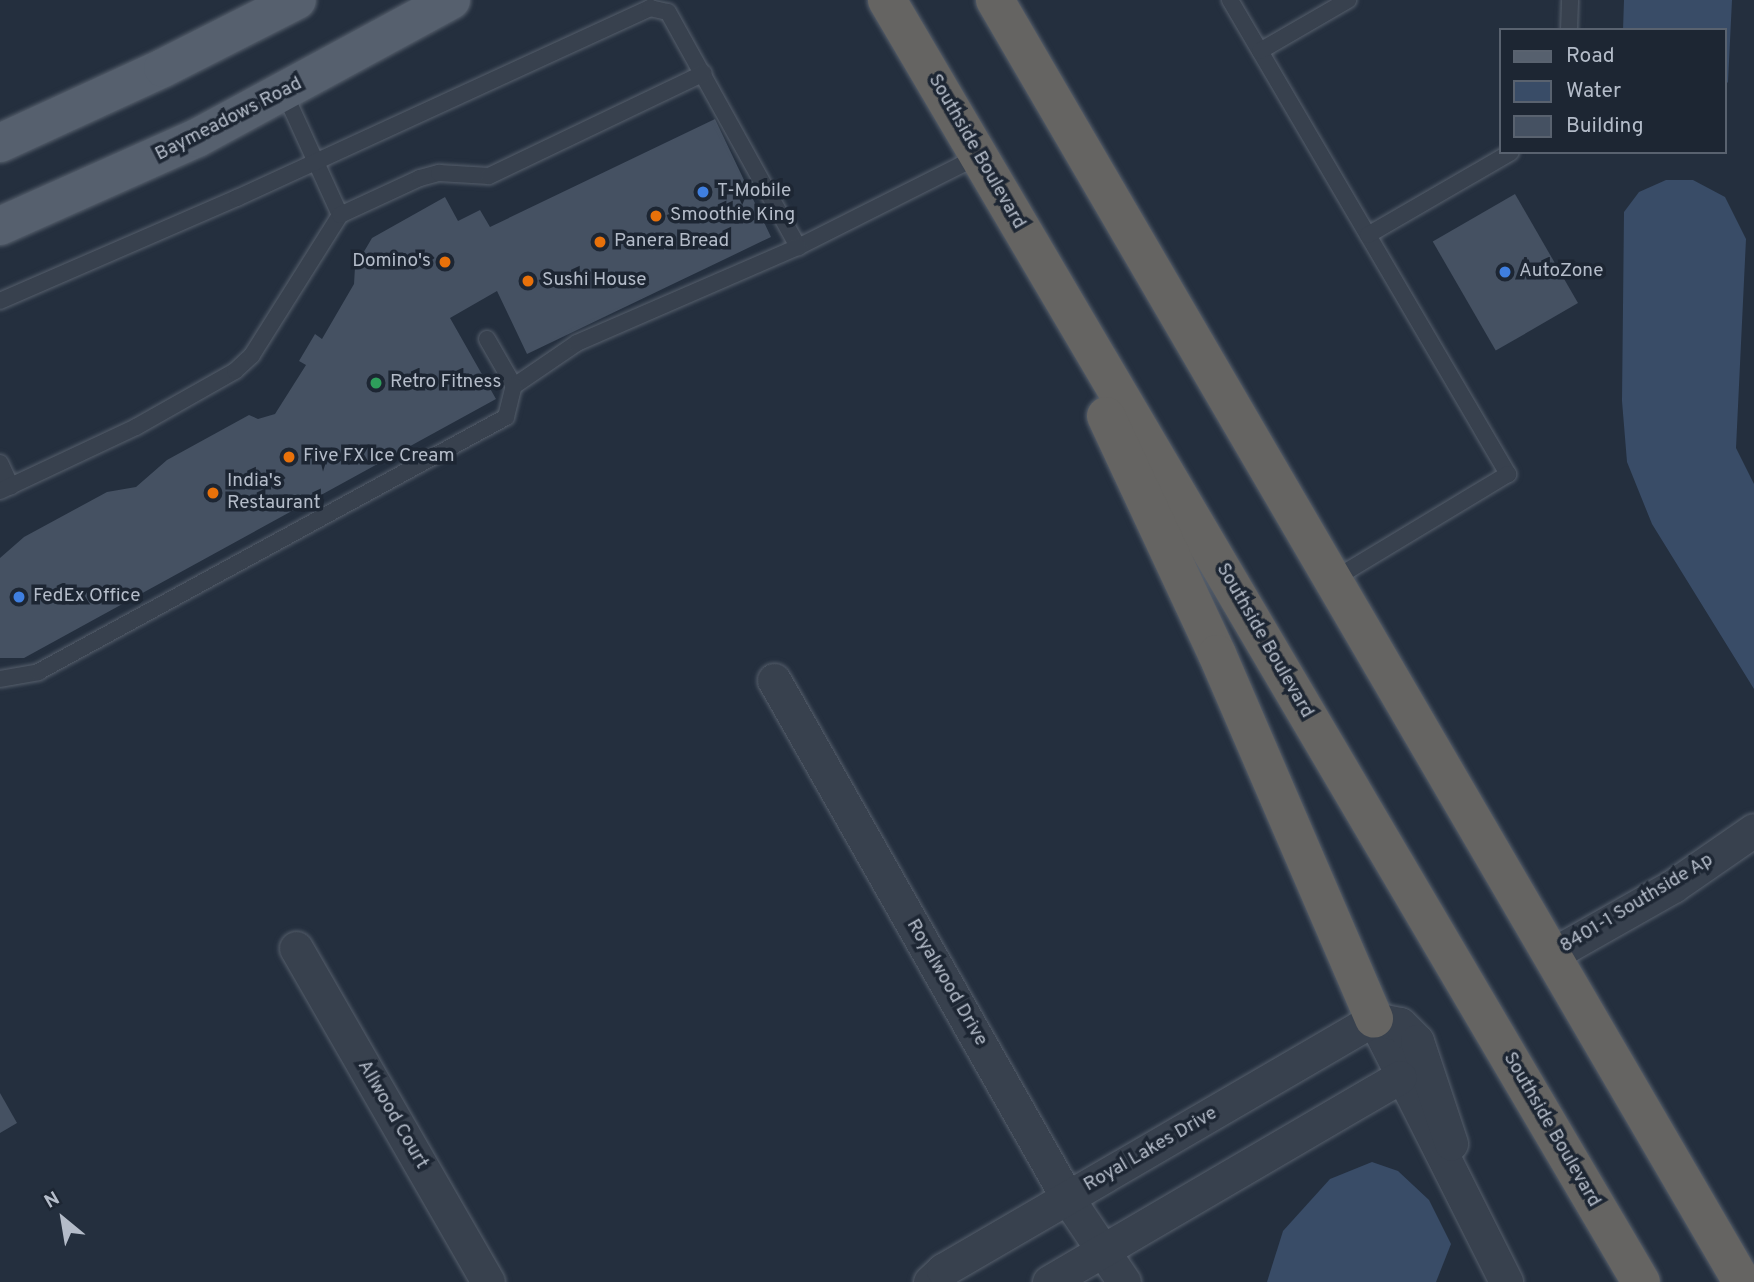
<!DOCTYPE html>
<html>
<head>
<meta charset="utf-8">
<style>
  body { margin:0 }
  #map { position:relative; width:1754px; height:1282px; overflow:hidden; background:#242f3e; font-family:Overpass,sans-serif }
  div>[style] { position:absolute }
  [style*='--x'] { left:calc(var(--x)*1px); top:calc(var(--y)*1px); width:calc(var(--w)*1px); rotate:calc(var(--a)*1deg) }
  .water>* { inset:0; background:#394c67 }
  .building>* { inset:0; background:#455162; transform-origin:0 0 }
  .roads { filter:drop-shadow(0 0 2px #565f6c) drop-shadow(0 0 2px #565f6c) }
  .service>* { height:16px; margin:-8px; padding:0 8px; transform-origin:8px; border-radius:8px; background:#38414e }
  .minor>* { height:33px; margin:-16.5px; padding:0 16.5px; transform-origin:16.5px; border-radius:16.5px; background:#38414e }
  .primary>* { height:38px; margin:-19px; padding:0 19px; transform-origin:19px; border-radius:19px; background:#56606e }
  .trunk>* { height:38px; margin:-19px; padding:0 19px; transform-origin:19px; border-radius:19px; background:#656462 }
  .dots>* { width:19px; height:19px; translate:-50% -50%; box-sizing:border-box; border:4px solid #1d2633; border-radius:50% }
  span { translate:-50% -50%; white-space:nowrap; text-align:center; line-height:1.15; -webkit-text-stroke:7px #1d2633; paint-order:stroke }
  .street-label { font-size:19px; color:#b4bcc9 }
  .poi-label { font-size:19px; color:#b4bcc9 }
  .left { translate:0 -50%; text-align:left }
  .right { translate:-100% -50%; text-align:right }
  .legend { position:absolute; left:1499px; top:28px; width:228px; height:126px; box-sizing:border-box; background:#1d2633; border:2px solid #59626f; margin:0; padding:9px 12px; list-style:none; font-size:21px; color:#b4bcc9 }
  .legend li { display:flex; align-items:center; gap:14px; height:35px }
  .legend b { width:35px; border:2px solid #59626f }
  .north { position:absolute; left:28px; top:1184px; width:70px; height:70px; -webkit-text-stroke:5px #1d2633; paint-order:stroke; rotate:330deg; font-size:19px; font-weight:700; line-height:28px; text-align:center; color:#b4bcc9 }
  .north::after { content:''; display:block; margin:auto; width:24px; height:32px; background:#b4bcc9; clip-path:polygon(50% 0,100% 100%,50% 72%,0 100%) }
</style>
</head>
<body>
<div id="map">
  <div class="water">
    <i style="clip-path:polygon(1624px 0,1732px 0,1728px 82px,1724px 86px,1724px 30px,1623px 30px)"></i>
    <i style="clip-path:polygon(1666px 180px,1693px 180px,1725px 197px,1746px 239px,1736px 448px,1754px 484px,1754px 689px,1652px 524px,1627px 462px,1622px 401px,1624px 212px,1639px 192px)"></i>
    <i style="clip-path:polygon(1372px 1162px,1398px 1171px,1429px 1200px,1451px 1244px,1436px 1282px,1267px 1282px,1283px 1231px,1330px 1179px)"></i>
  </div>
  <div class="building">
    <i style="clip-path:polygon(715px 119px,771px 237px,527px 354px,497px 291px,450px 318px,496px 399px,24px 658px,0 658px,0 558px,24px 537px,107px 492px,136px 487px,167px 460px,249px 415px,258px 419px,275px 414px,306px 365px,299px 361px,315px 334px,322px 339px,354px 284px,355px 267px,372px 238px,445px 197px,458px 221px,480px 210px,490px 227px)"></i>
    <i style="left:1515px;top:194px;width:126px;height:95px;rotate:60deg"></i>
    <i style="clip-path:polygon(0 1093px,17px 1123px,0 1133px)"></i>
  </div>
  <div class="roads">
    <div class="service">
      <i style="--x:1230;--y:0;--w:550;--a:59.61"></i>
      <i style="--x:1508;--y:474;--w:203;--a:148.9"></i>
      <i style="--x:1569;--y:30;--w:30;--a:-88"></i>
      <i style="--x:1260;--y:51;--w:102;--a:-30.1"></i>
      <i style="--x:284;--y:92;--w:135;--a:65.5"></i>
      <i style="--x:1368;--y:235;--w:165;--a:-30.1"></i>
      <i style="--x:0;--y:301;--w:258;--a:-23.5"></i>
      <i style="--x:237;--y:198;--w:455;--a:-24.7"></i>
      <i style="--x:650;--y:8;--w:18;--a:13"></i>
      <i style="--x:668;--y:12;--w:269;--a:61"></i>
      <i style="--x:798;--y:247;--w:203;--a:-26.7"></i>
      <i style="--x:487;--y:339;--w:54;--a:60.1"></i>
      <i style="--x:514;--y:386;--w:76;--a:-34.3"></i>
      <i style="--x:577;--y:343;--w:241;--a:-23.5"></i>
      <i style="--x:0;--y:463;--w:26;--a:65"></i>
      <i style="--x:0;--y:491;--w:150;--a:-25.2"></i>
      <i style="--x:136;--y:427;--w:114;--a:-29.5"></i>
      <i style="--x:235;--y:371;--w:23;--a:-43"></i>
      <i style="--x:252;--y:355;--w:165;--a:-57.8"></i>
      <i style="--x:340;--y:215;--w:88;--a:-24.8"></i>
      <i style="--x:420;--y:178;--w:20;--a:-15"></i>
      <i style="--x:439;--y:173;--w:50;--a:3.4"></i>
      <i style="--x:489;--y:176;--w:238;--a:-25.6"></i>
      <i style="--x:0;--y:679;--w:39;--a:-10"></i>
      <i style="--x:38;--y:672;--w:533;--a:-28.58"></i>
      <i style="--x:506;--y:417;--w:32;--a:-76"></i>
    </div>
    <div class="minor">
      <i style="--x:774;--y:680;--w:596;--a:60.47"></i>
      <i style="--x:1068;--y:1199;--w:100;--a:56"></i>
      <i style="--x:296;--y:948;--w:385;--a:60.1"></i>
      <i style="--x:1553;--y:954;--w:138;--a:-29.5"></i>
      <i style="--x:1673;--y:886;--w:98;--a:-34.7"></i>
      <i style="--x:1374;--y:1019;--w:294;--a:63.3"></i>
      <i style="--x:1374;--y:1019;--w:26;--a:11"></i>
      <i style="--x:1400;--y:1024;--w:24;--a:45"></i>
      <i style="--x:1417;--y:1041;--w:108;--a:71.6"></i>
      <i style="--x:930;--y:1282;--w:18;--a:-43"></i>
      <i style="--x:943;--y:1270;--w:499;--a:-30.2"></i>
      <i style="--x:1049;--y:1282;--w:406;--a:-30.3"></i>
    </div>
    <div class="primary">
      <i style="--x:0;--y:143;--w:179;--a:-24.7"></i>
      <i style="--x:163;--y:68;--w:150;--a:-26.9"></i>
      <i style="--x:0;--y:226;--w:216;--a:-24.1"></i>
      <i style="--x:197;--y:138;--w:289;--a:-28.5"></i>
    </div>
    <div class="trunk">
      <i style="--x:887;--y:0;--w:1487;--a:59.54"></i>
      <i style="--x:995;--y:0;--w:1484;--a:59.77"></i>
      <i style="--x:1106;--y:416;--w:263;--a:65"></i>
      <i style="--x:1217;--y:654;--w:397;--a:66.7"></i>
    </div>
  </div>
  <div class="dots">
    <i style="left:703px;top:192px;background:#3f7fe0"></i>
    <i style="left:656px;top:216px;background:#e8710a"></i>
    <i style="left:600px;top:242px;background:#e8710a"></i>
    <i style="left:445px;top:262px;background:#e8710a"></i>
    <i style="left:1505px;top:272px;background:#3f7fe0"></i>
    <i style="left:528px;top:281px;background:#e8710a"></i>
    <i style="left:376px;top:383px;background:#2e9e5b"></i>
    <i style="left:289px;top:457px;background:#e8710a"></i>
    <i style="left:213px;top:493px;background:#e8710a"></i>
    <i style="left:19px;top:597px;background:#3f7fe0"></i>
  </div>
  <div class="street-label">
    <span style="left:229px;top:120px;rotate:-27deg">Baymeadows Road</span>
    <span style="left:976px;top:152px;rotate:60deg">Southside Boulevard</span>
    <span style="left:1264px;top:641px;rotate:60deg">Southside Boulevard</span>
    <span style="left:1637px;top:904px;rotate:-31deg">8401-1 Southside Ap</span>
    <span style="left:946px;top:983px;rotate:60deg">Royalwood Drive</span>
    <span style="left:392px;top:1115px;rotate:60deg">Allwood Court</span>
    <span style="left:1551px;top:1130px;rotate:60deg">Southside Boulevard</span>
    <span style="left:1151px;top:1150px;rotate:-30deg">Royal Lakes Drive</span>
  </div>
  <div class="poi-label">
    <span class="left" style="left:717px;top:192px">T-Mobile</span>
    <span class="left" style="left:670px;top:216px">Smoothie King</span>
    <span class="left" style="left:614px;top:242px">Panera Bread</span>
    <span class="right" style="left:431px;top:262px">Domino's</span>
    <span class="left" style="left:1519px;top:272px">AutoZone</span>
    <span class="left" style="left:542px;top:281px">Sushi House</span>
    <span class="left" style="left:390px;top:383px">Retro Fitness</span>
    <span class="left" style="left:303px;top:457px">Five FX Ice Cream</span>
    <span class="left" style="left:227px;top:493px">India's<br>Restaurant</span>
    <span class="left" style="left:33px;top:597px">FedEx Office</span>
  </div>
  <ul class="legend">
  <li><b style="height:9px;background:#56606e"></b>Road</li>
  <li><b style="height:19px;background:#394c67"></b>Water</li>
  <li><b style="height:19px;background:#455162"></b>Building</li>
  </ul>
  <div class="north">N</div>
</div>
</body>
</html>
